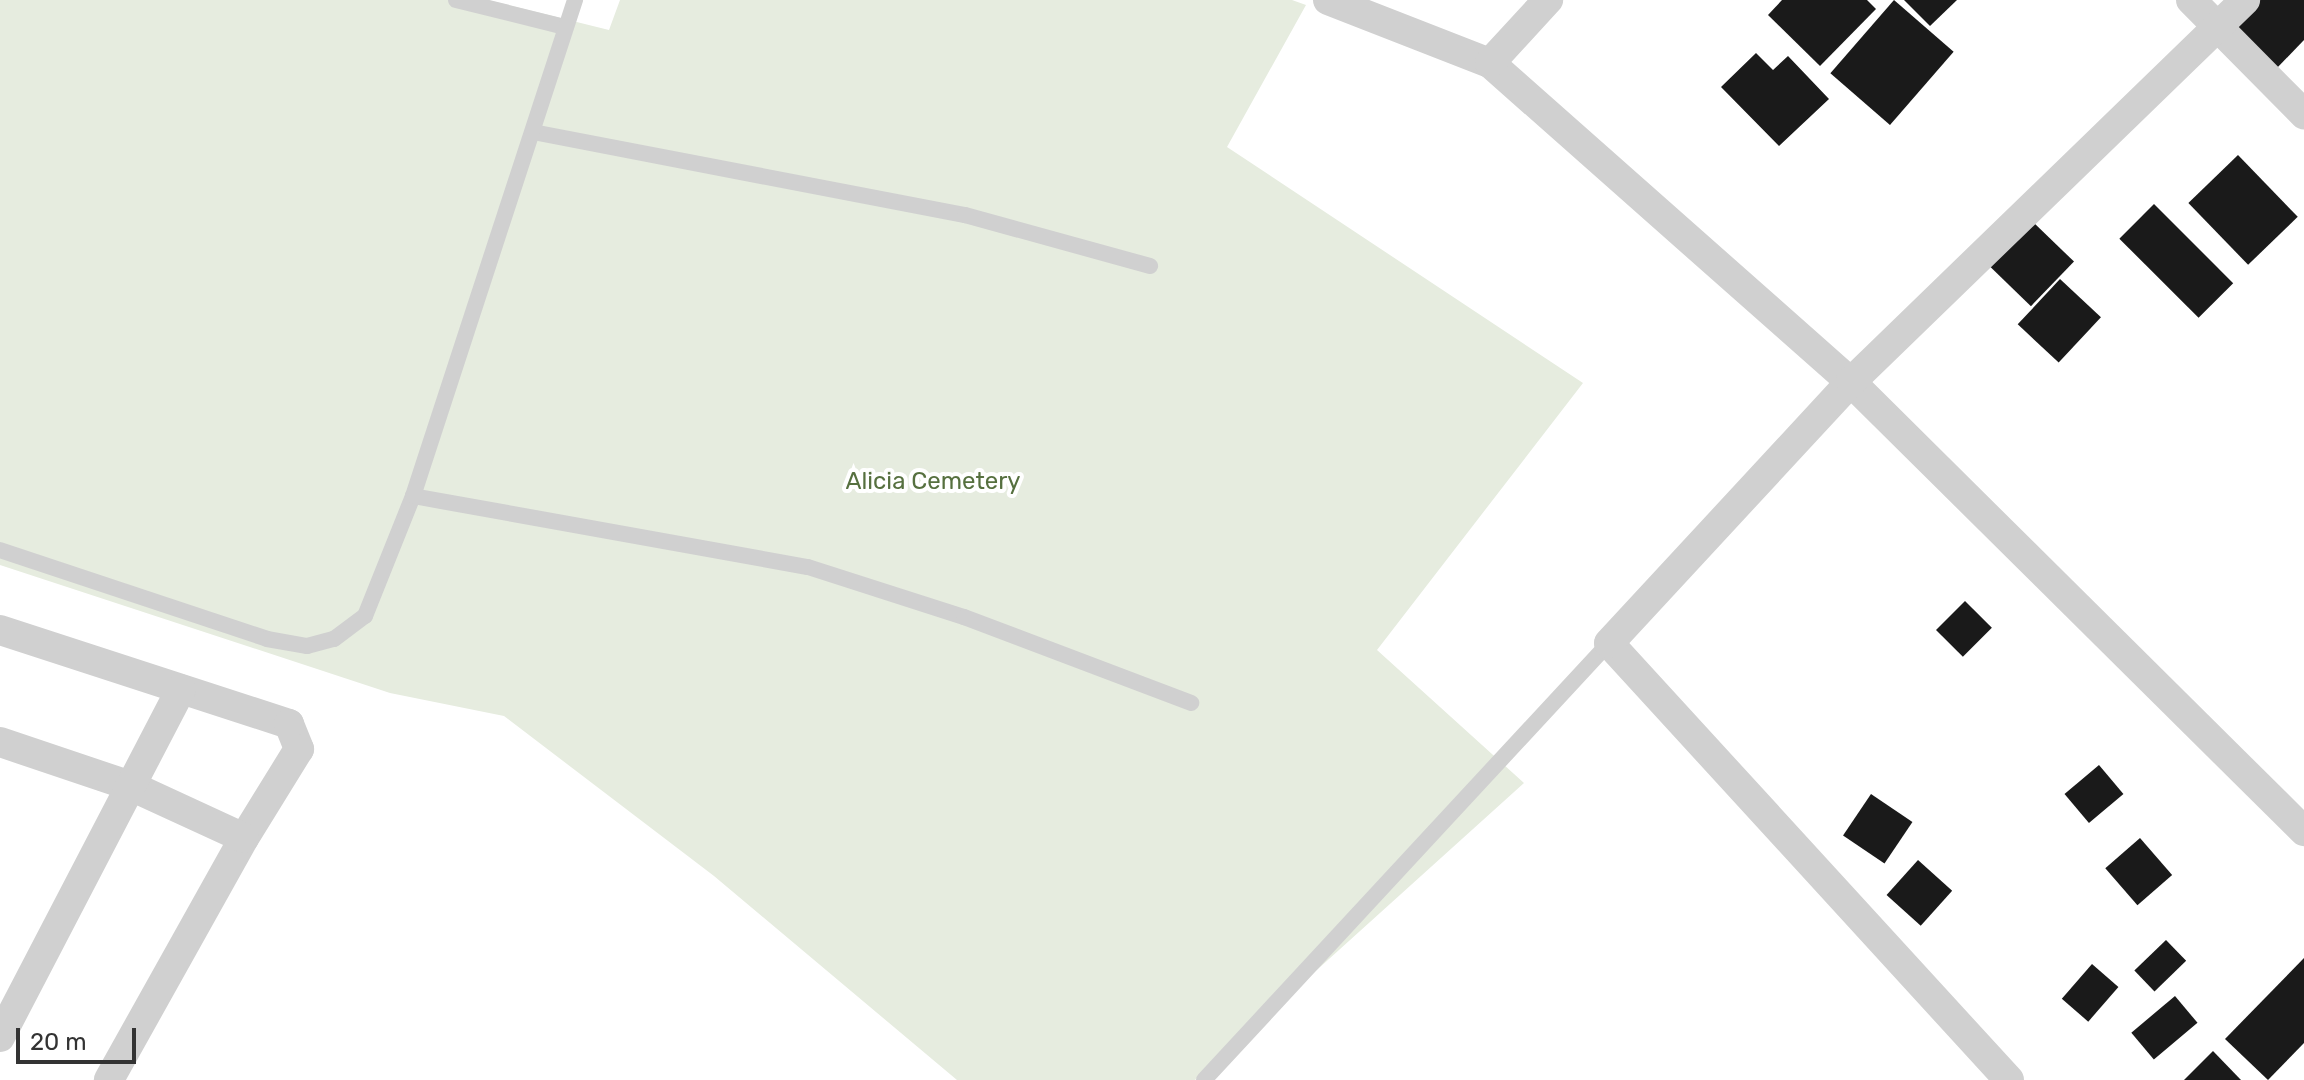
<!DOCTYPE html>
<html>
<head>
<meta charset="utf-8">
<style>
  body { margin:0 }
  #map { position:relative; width:2304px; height:1080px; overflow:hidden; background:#fff; font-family:Rubik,sans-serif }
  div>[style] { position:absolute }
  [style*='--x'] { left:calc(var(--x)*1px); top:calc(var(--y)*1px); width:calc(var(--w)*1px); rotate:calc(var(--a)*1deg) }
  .green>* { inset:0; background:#e6ecdf }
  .building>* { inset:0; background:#1a1a1a; transform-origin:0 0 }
  .lane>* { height:16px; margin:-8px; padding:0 8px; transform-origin:8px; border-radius:8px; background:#d0d0d0 }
  .street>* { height:30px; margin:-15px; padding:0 15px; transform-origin:15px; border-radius:15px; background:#d0d0d0 }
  span { translate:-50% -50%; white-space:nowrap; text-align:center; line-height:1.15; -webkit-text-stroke:8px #fff; paint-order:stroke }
  .park-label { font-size:24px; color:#56703f }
  .scale { position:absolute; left:16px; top:1028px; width:120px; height:36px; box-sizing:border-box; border:4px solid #333; border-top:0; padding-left:10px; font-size:24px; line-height:28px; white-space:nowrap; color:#333; -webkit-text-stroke:6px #fff; paint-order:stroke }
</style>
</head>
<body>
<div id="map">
  <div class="green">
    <i style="clip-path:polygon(0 0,488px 0,609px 30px,620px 0,1292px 0,1306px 5px,1227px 147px,1583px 383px,1377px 650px,1524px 783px,1195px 1080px,957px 1080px,714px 876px,504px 716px,390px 693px,0 565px)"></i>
  </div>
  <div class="building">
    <i style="clip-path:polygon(1782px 0,1867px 0,1876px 9px,1820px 66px,1768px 15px)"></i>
    <i style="left:1894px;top:0;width:79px;height:97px;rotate:41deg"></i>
    <i style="clip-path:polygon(1904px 0,1957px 0,1930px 26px)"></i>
    <i style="clip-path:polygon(2258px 0,2304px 0,2304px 40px,2276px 69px,2232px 27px)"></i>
    <i style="clip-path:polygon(1756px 53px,1773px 70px,1788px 56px,1829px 99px,1779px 146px,1721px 87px)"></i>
    <i style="left:2238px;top:155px;width:86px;height:69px;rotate:46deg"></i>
    <i style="left:2154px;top:204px;width:112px;height:49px;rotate:45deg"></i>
    <i style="left:2033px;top:222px;width:57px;height:62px;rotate:44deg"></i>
    <i style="left:2060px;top:279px;width:56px;height:62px;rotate:43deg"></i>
    <i style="left:1965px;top:601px;width:38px;height:41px;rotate:45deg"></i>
    <i style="left:2099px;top:765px;width:38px;height:45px;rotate:50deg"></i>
    <i style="left:1871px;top:794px;width:50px;height:50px;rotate:34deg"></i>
    <i style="left:2140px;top:838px;width:49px;height:46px;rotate:49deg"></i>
    <i style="left:1918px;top:860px;width:46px;height:47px;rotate:42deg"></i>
    <i style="left:2166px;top:940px;width:29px;height:44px;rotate:46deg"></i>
    <i style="clip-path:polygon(2304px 958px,2304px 1043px,2268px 1080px,2225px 1039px)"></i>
    <i style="left:2092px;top:964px;width:35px;height:46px;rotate:41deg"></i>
    <i style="left:2175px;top:996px;width:35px;height:57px;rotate:50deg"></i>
    <i style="clip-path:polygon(2213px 1051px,2241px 1080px,2184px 1080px)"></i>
  </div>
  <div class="lane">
    <i style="--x:456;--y:0;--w:112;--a:13.9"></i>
    <i style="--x:533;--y:132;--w:440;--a:10.9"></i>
    <i style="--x:965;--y:215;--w:192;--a:15.4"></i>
    <i style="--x:413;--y:496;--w:401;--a:10.2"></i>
    <i style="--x:808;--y:567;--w:164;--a:17.8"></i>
    <i style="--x:964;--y:617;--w:243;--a:20.7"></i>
    <i style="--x:0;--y:550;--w:281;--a:18.4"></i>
    <i style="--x:267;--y:639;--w:41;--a:9.9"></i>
    <i style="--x:307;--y:646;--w:28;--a:-15"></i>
    <i style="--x:334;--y:639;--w:39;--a:-37"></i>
    <i style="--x:365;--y:616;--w:129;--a:-68.2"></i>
    <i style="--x:413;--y:496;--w:522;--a:-71.91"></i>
    <i style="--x:1204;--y:1080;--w:596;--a:-47.18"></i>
  </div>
  <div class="street">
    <i style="--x:1328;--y:0;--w:174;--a:21.3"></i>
    <i style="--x:1490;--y:63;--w:482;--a:41.5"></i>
    <i style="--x:1851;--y:382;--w:638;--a:44.75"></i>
    <i style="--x:2191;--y:0;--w:161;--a:45.3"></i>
    <i style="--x:1490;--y:63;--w:86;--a:-47.4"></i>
    <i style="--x:0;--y:630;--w:304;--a:18"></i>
    <i style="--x:289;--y:724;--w:27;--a:68"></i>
    <i style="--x:299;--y:749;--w:105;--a:121.7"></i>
    <i style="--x:244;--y:838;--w:277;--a:119.2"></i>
    <i style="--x:0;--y:742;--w:138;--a:18.6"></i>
    <i style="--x:131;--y:786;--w:124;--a:24.7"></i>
    <i style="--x:0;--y:1037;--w:392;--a:-62.5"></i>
    <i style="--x:2009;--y:1080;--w:592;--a:-132.47"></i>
    <i style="--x:1609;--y:643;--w:356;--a:-47.2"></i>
    <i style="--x:1851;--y:382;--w:549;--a:-44.11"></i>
  </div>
  <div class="park-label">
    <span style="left:933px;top:482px">Alicia Cemetery</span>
  </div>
  <div class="scale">20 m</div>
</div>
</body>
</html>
